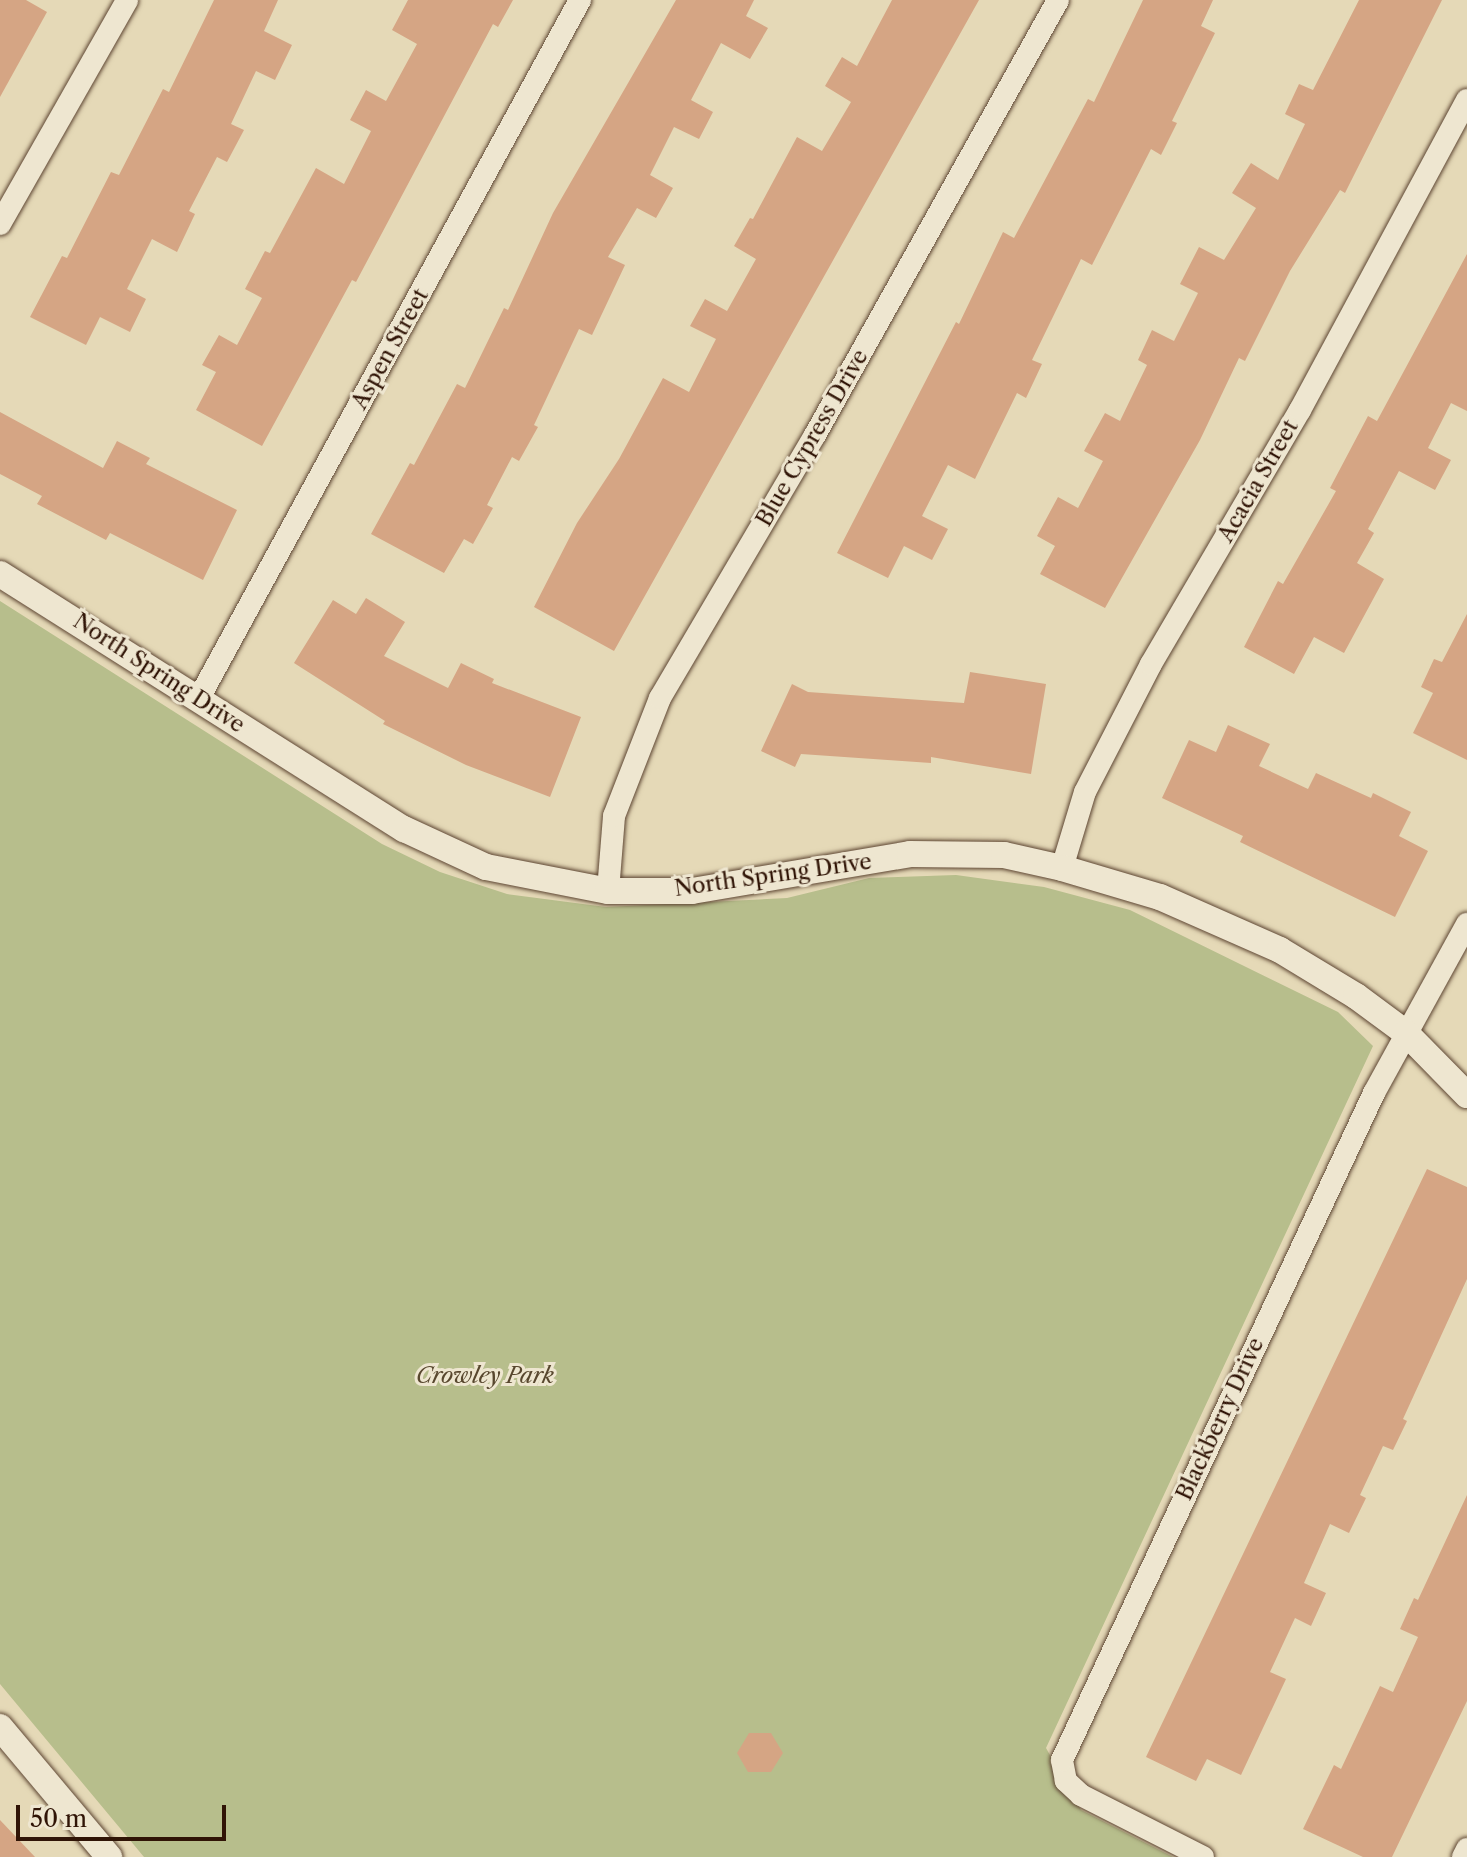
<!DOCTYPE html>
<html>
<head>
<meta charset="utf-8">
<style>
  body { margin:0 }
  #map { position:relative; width:1467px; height:1857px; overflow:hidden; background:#e5d9b7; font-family:"Libre Caslon Text",serif }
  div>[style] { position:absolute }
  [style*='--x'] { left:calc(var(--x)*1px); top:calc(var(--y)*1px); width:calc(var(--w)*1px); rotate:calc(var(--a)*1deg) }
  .green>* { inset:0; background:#b7be8c }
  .building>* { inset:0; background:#d5a584 }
  .roads { filter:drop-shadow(0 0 2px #5d4532) drop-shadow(0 0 2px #5d4532) }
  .minor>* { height:22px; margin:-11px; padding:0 11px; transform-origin:11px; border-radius:11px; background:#eee6d0 }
  .tertiary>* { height:26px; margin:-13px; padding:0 13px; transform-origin:13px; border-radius:13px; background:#eee6d0 }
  span { translate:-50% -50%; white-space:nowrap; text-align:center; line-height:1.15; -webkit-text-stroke:6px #eee6d0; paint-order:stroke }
  .street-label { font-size:22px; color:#301406 }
  .park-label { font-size:22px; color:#58472e; font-style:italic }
  .scale { position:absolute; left:16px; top:1805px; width:210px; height:36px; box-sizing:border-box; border:4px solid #301406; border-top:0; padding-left:10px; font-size:24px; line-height:28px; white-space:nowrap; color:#301406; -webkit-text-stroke:6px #eee6d0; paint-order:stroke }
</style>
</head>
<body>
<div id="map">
  <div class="green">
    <i style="clip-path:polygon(0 601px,382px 844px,440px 872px,507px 894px,606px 907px,787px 898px,869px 878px,956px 875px,1044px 887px,1130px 910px,1338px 1012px,1373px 1046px,1046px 1748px,1081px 1810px,1173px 1857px,144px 1857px,0 1684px)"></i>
  </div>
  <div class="building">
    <i style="clip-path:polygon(0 0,26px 0,47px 12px,0 97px)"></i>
    <i style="clip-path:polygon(214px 0,278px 0,264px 31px,292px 45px,275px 80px,256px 71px,231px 124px,244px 130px,227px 162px,217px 157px,189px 211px,195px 214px,177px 252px,152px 239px,127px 289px,146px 299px,130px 332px,100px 317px,86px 345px,30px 317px,62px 256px,67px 258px,111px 172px,119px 175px,163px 89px,169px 92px)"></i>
    <i style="clip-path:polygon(408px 0,513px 0,498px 27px,493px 24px,356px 282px,352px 280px,262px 446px,196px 410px,216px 372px,202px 365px,219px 335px,237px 345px,262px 298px,245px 289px,265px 251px,270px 253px,316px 168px,344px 184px,371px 131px,350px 120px,366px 90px,386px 101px,417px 44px,392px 30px)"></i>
    <i style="clip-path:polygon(676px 0,754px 0,746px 16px,768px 28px,750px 59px,721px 43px,691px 100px,713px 112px,699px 139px,674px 127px,650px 175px,673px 188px,656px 218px,637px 208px,608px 257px,625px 265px,592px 335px,579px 329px,534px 425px,538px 427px,519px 461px,512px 457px,487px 505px,493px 508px,473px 544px,464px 539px,444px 573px,371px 534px,410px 463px,414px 465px,457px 384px,465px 388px,504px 308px,508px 310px,553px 213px)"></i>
    <i style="clip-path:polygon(892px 0,979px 0,614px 651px,534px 607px,577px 523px,619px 459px,663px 378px,689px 392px,716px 339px,690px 326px,705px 299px,727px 311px,756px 259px,734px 246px,750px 218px,753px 219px,797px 137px,822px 151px,851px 102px,825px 86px,842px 57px,857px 66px)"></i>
    <i style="clip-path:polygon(1143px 0,1213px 0,1201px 26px,1215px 33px,1172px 121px,1177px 123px,1161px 155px,1151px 149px,1092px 265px,1081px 259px,1032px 360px,1042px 364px,1026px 398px,1017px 393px,975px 479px,948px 465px,922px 516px,948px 529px,932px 560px,904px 546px,888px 578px,837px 553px,956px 322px,959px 324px,1003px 232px,1014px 238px,1088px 99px,1094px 102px)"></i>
    <i style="clip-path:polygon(1359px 0,1442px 0,1345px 193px,1340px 190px,1290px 271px,1245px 361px,1239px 358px,1200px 440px,1105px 608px,1040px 574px,1055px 546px,1037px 536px,1058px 497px,1078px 508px,1103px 461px,1084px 451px,1105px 413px,1120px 421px,1147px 365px,1138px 360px,1152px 330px,1174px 341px,1198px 293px,1180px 284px,1199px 247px,1224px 260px,1256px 208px,1232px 193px,1251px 163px,1278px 180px,1305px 124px,1285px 114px,1299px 84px,1313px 90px)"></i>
    <i style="clip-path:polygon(1467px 254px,1467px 411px,1451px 403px,1428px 448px,1451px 460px,1435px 490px,1399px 471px,1368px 529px,1374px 533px,1357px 563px,1384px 579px,1344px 653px,1314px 637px,1294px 674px,1244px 647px,1278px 581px,1283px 584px,1336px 491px,1330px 488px,1368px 416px,1377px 421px)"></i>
    <i style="clip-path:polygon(0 412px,103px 468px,117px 441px,150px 458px,146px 464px,237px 510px,203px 580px,110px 533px,106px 540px,37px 504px,42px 496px,0 474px)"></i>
    <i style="clip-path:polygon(366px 598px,405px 622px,384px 656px,448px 688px,461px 663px,494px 679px,492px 683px,581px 717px,550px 797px,466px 765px,383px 724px,385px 721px,294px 663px,333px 600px,356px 614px)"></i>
    <i style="clip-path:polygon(1467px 614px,1467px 760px,1413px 733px,1433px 693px,1421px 687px,1434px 659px,1442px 662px)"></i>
    <i style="clip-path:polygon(970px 672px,1046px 684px,1031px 774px,931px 757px,931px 763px,801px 754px,795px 767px,761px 751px,792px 684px,808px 692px,964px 703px)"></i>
    <i style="clip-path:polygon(1228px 725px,1270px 744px,1259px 766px,1308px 789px,1316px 773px,1371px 798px,1373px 793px,1411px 812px,1399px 836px,1428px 851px,1395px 917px,1240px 842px,1243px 836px,1162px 798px,1189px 740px,1216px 752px)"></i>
    <i style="clip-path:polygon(1427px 1169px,1467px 1187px,1467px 1279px,1403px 1419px,1407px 1421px,1393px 1450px,1383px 1446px,1360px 1495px,1366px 1498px,1349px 1533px,1330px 1524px,1304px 1583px,1326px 1593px,1311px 1626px,1295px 1618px,1270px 1672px,1286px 1679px,1241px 1775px,1207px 1759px,1196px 1781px,1146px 1757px)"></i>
    <i style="clip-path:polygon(1467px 1495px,1467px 1701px,1392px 1857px,1363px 1857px,1303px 1829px,1334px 1765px,1341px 1769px,1380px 1686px,1393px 1692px,1418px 1637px,1400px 1629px,1414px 1598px,1418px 1600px)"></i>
    <i style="clip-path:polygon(749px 1733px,771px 1733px,783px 1753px,771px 1772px,748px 1772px,737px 1753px)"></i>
    <i style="clip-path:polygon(0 1820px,35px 1857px,0 1857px)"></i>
  </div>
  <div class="roads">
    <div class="minor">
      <i style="--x:0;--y:224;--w:257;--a:-60.4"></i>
      <i style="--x:199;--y:698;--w:795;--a:-61.37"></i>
      <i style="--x:1062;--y:868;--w:79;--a:-73.2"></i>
      <i style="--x:1085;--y:792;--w:144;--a:-62.7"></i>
      <i style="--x:1151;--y:664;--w:294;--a:-59.6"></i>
      <i style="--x:1300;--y:410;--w:352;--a:-61.7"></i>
      <i style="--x:608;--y:891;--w:75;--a:-85.4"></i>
      <i style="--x:614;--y:816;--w:127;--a:-68.7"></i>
      <i style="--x:660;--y:698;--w:305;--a:-59.5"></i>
      <i style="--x:815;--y:435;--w:498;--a:-60.8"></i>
      <i style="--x:1203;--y:1857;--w:137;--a:-153.1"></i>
      <i style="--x:1081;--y:1795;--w:21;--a:-137"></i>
      <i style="--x:1066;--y:1781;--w:21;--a:-101"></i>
      <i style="--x:1062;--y:1760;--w:736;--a:-64.93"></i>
      <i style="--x:1374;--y:1093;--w:193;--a:-61.2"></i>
      <i style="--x:1463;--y:1857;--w:9;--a:-63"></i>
    </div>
    <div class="tertiary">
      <i style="--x:0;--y:574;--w:478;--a:32.3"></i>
      <i style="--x:404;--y:829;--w:90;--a:24.9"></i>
      <i style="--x:486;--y:867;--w:124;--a:11.1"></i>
      <i style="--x:608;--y:891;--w:84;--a:0"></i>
      <i style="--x:692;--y:891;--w:221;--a:-9.6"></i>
      <i style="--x:910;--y:854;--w:94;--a:0.6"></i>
      <i style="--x:1004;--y:855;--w:59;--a:12.6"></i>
      <i style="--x:1062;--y:868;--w:102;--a:16.5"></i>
      <i style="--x:1160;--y:897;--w:131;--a:23.8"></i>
      <i style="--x:1280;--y:950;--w:89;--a:31.2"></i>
      <i style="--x:1356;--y:996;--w:62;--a:36.5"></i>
      <i style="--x:1406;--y:1033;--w:87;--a:45.5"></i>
      <i style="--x:0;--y:1727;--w:170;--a:50"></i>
    </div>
  </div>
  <div class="street-label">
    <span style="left:390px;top:349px;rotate:-61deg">Aspen Street</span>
    <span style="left:812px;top:438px;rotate:-60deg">Blue Cypress Drive</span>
    <span style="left:1258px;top:481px;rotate:-60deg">Acacia Street</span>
    <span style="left:159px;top:673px;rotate:33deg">North Spring Drive</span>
    <span style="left:773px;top:875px;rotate:-8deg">North Spring Drive</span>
    <span style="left:1220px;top:1419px;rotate:-65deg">Blackberry Drive</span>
  </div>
  <div class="park-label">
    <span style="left:485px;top:1376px">Crowley Park</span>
  </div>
  <div class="scale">50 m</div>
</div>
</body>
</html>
